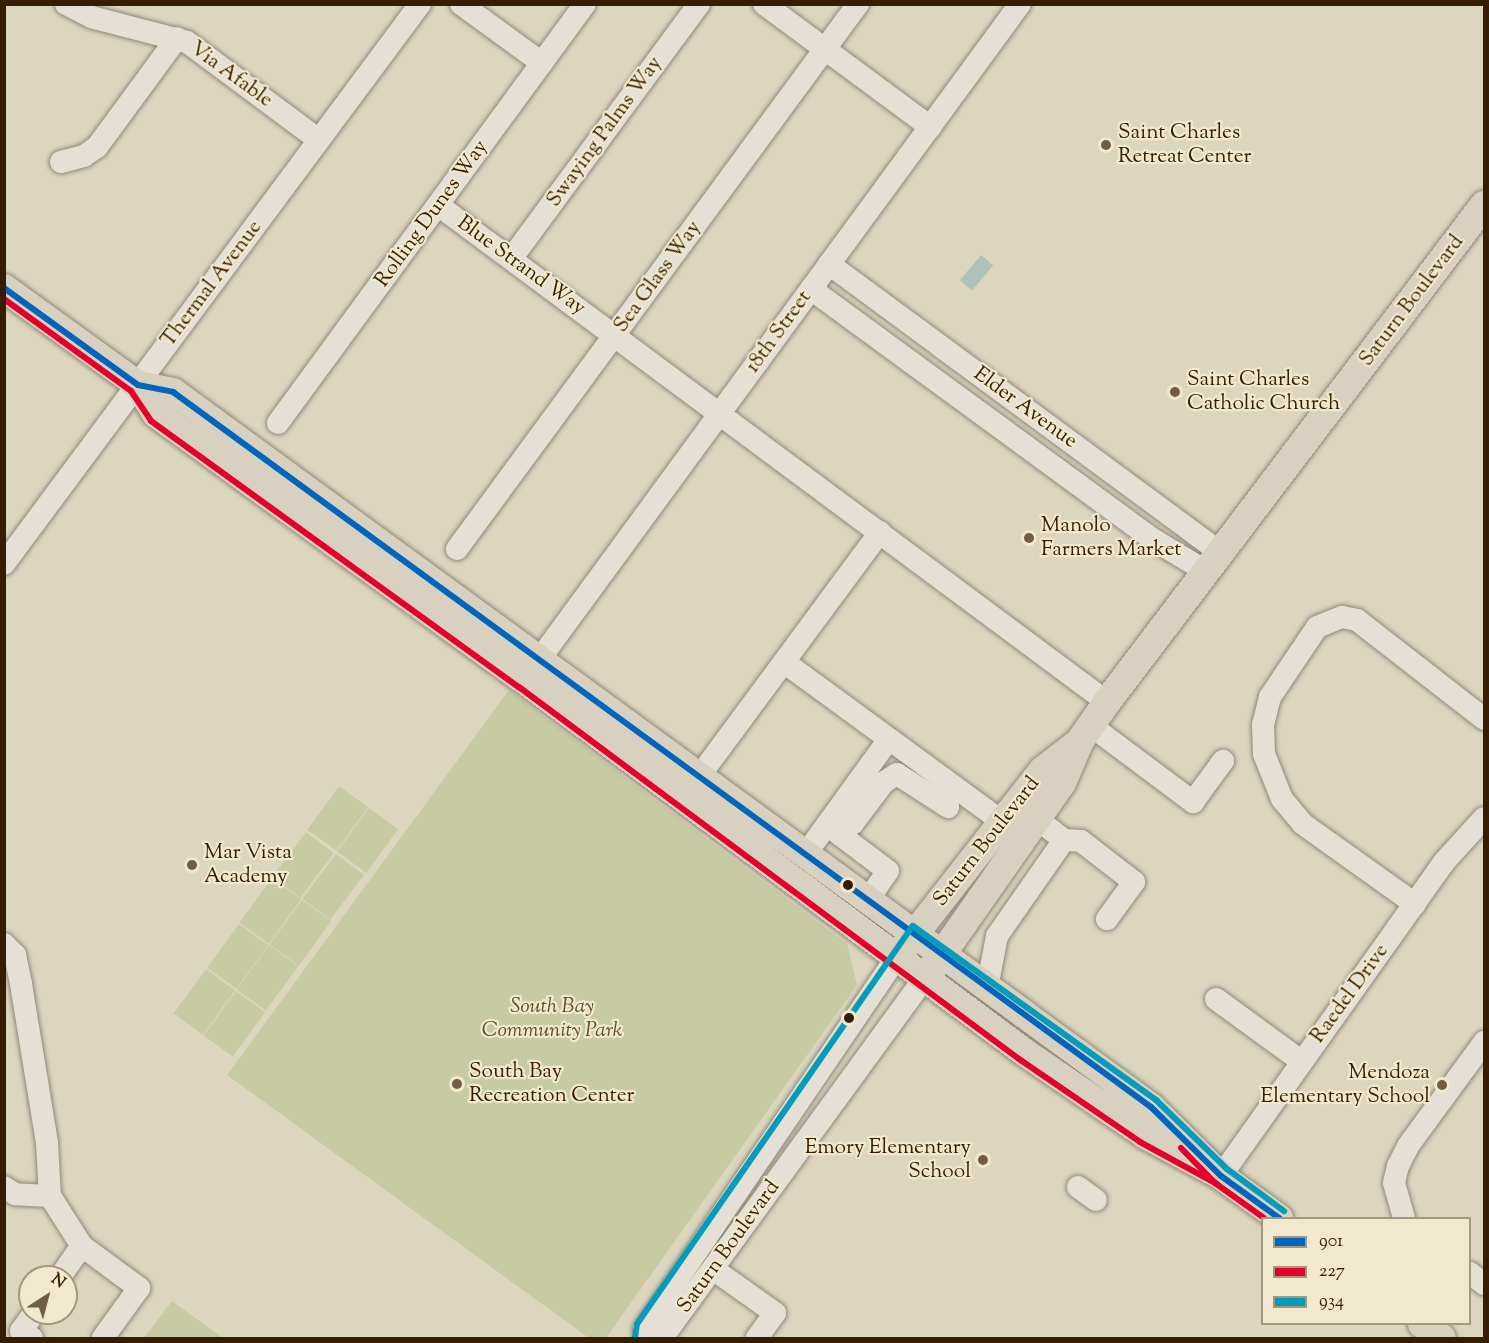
<!DOCTYPE html>
<html>
<head>
<meta charset="utf-8">
<style>
  body { margin:0 }
  #map { position:relative; width:1489px; height:1343px; overflow:hidden; background:#dcd6bf; font-family:"Sorts Mill Goudy",serif }
  div>[style] { position:absolute }
  [style*='--x'] { left:calc(var(--x)*1px); top:calc(var(--y)*1px); width:calc(var(--w)*1px); rotate:calc(var(--a)*1deg) }
  .green>* { inset:0; background:#c6cba4; transform-origin:0 0 }
  .water>* { inset:0; background:#aec2b8; transform-origin:0 0 }
  .roads { filter:drop-shadow(0 0 2px #8f8879) drop-shadow(0 0 2px #8f8879) }
  .minor>* { height:22px; margin:-11px; padding:0 11px; transform-origin:11px; border-radius:11px; background:#e4e0d5 }
  .major>* { height:28px; margin:-14px; padding:0 14px; transform-origin:14px; border-radius:14px; background:#d8d1c0 }
  .bus-1>* { height:6px; margin:-3px; padding:0 3px; transform-origin:3px; border-radius:3px; background:#0065bd }
  .bus-2>* { height:6px; margin:-3px; padding:0 3px; transform-origin:3px; border-radius:3px; background:#e4002b }
  .bus-3>* { height:6px; margin:-3px; padding:0 3px; transform-origin:3px; border-radius:3px; background:#059bba }
  .dots>* { width:16px; height:16px; translate:-50% -50%; box-sizing:border-box; border:3px solid #f1e9cd; border-radius:50% }
  span { translate:-50% -50%; white-space:nowrap; text-align:center; line-height:1.15; -webkit-text-stroke:4.5px #f1e9cd; paint-order:stroke }
  .street-label { font-size:21px; color:#341d02 }
  .poi-label { font-size:21px; color:#341d02 }
  .left { translate:0 -50%; text-align:left }
  .right { translate:-100% -50%; text-align:right }
  .park-label { font-size:21px; color:#5a4f2c; font-style:italic }
  .frame { position:absolute; inset:0; border:6px solid #341d02; pointer-events:none }
  .legend { position:absolute; left:1261px; top:1217px; width:210px; height:108px; box-sizing:border-box; background:#f1e9cd; border:2px solid #a5977c; margin:0; padding:8px 10px; list-style:none; font-size:18px; color:#341d02 }
  .legend li { display:flex; align-items:center; gap:12px; height:30px }
  .legend b { width:30px; border:2px solid #a5977c }
  .north { position:absolute; left:18px; top:1265px; width:60px; height:60px; box-sizing:border-box; background:#f1e9cd; border:2px solid #a5977c; border-radius:50%; rotate:36deg; font-size:16px; font-weight:700; line-height:24px; text-align:center; color:#341d02 }
  .north::after { content:''; display:block; margin:auto; width:21px; height:27px; background:#6f5e44; clip-path:polygon(50% 0,100% 100%,50% 72%,0 100%) }
</style>
</head>
<body>
<div id="map">
  <div class="green">
    <i style="clip-path:polygon(509px 690px,847px 944px,857px 985px,606px 1338px,589px 1338px,227px 1075px)"></i>
    <i style="left:339px;top:786px;width:36px;height:54px;rotate:36deg"></i>
    <i style="left:369px;top:808px;width:36px;height:54px;rotate:36deg"></i>
    <i style="left:306px;top:832px;width:35px;height:56px;rotate:37deg"></i>
    <i style="left:336px;top:854px;width:35px;height:56px;rotate:37deg"></i>
    <i style="left:272px;top:878px;width:36px;height:55px;rotate:36deg"></i>
    <i style="left:302px;top:900px;width:36px;height:55px;rotate:36deg"></i>
    <i style="left:239px;top:924px;width:36px;height:54px;rotate:36deg"></i>
    <i style="left:269px;top:945px;width:36px;height:55px;rotate:36deg"></i>
    <i style="left:206px;top:969px;width:36px;height:55px;rotate:36deg"></i>
    <i style="left:236px;top:991px;width:36px;height:55px;rotate:36deg"></i>
    <i style="clip-path:polygon(172px 1301px,223px 1338px,144px 1338px)"></i>
  </div>
  <div class="water">
    <i style="left:981px;top:255px;width:16px;height:33px;rotate:40deg"></i>
  </div>
  <div class="roads">
    <div class="minor">
      <i style="--x:66;--y:4;--w:28;--a:27"></i>
      <i style="--x:91;--y:17;--w:99;--a:14.6"></i>
      <i style="--x:187;--y:42;--w:164;--a:36.6"></i>
      <i style="--x:461;--y:4;--w:100;--a:36.1"></i>
      <i style="--x:764;--y:4;--w:207;--a:36.5"></i>
      <i style="--x:61;--y:162;--w:24;--a:-15"></i>
      <i style="--x:84;--y:156;--w:16;--a:-35"></i>
      <i style="--x:97;--y:147;--w:135;--a:-53.7"></i>
      <i style="--x:438;--y:205;--w:833;--a:36.61"></i>
      <i style="--x:511;--y:259;--w:317;--a:-53.6"></i>
      <i style="--x:829;--y:264;--w:487;--a:36.4"></i>
      <i style="--x:811;--y:289;--w:425;--a:36.2"></i>
      <i style="--x:1154;--y:540;--w:62;--a:31.1"></i>
      <i style="--x:278;--y:423;--w:519;--a:-53.77"></i>
      <i style="--x:457;--y:549;--w:677;--a:-53.66"></i>
      <i style="--x:4;--y:564;--w:698;--a:-53.39"></i>
      <i style="--x:539;--y:660;--w:813;--a:-53.75"></i>
      <i style="--x:784;--y:662;--w:269;--a:36.2"></i>
      <i style="--x:1090;--y:725;--w:129;--a:36.8"></i>
      <i style="--x:1193;--y:802;--w:51;--a:-53.8"></i>
      <i style="--x:698;--y:778;--w:306;--a:-53.5"></i>
      <i style="--x:827;--y:825;--w:26;--a:-4"></i>
      <i style="--x:853;--y:823;--w:51;--a:-52.9"></i>
      <i style="--x:884;--y:782;--w:15;--a:-32"></i>
      <i style="--x:897;--y:774;--w:61;--a:32.9"></i>
      <i style="--x:827;--y:825;--w:76;--a:37"></i>
      <i style="--x:888;--y:871;--w:35;--a:125"></i>
      <i style="--x:1064;--y:840;--w:17;--a:3"></i>
      <i style="--x:1081;--y:841;--w:67;--a:37.7"></i>
      <i style="--x:1134;--y:882;--w:46;--a:126.1"></i>
      <i style="--x:805;--y:855;--w:143;--a:-54.1"></i>
      <i style="--x:1415;--y:904;--w:138;--a:-144.5"></i>
      <i style="--x:1303;--y:824;--w:33;--a:-130"></i>
      <i style="--x:1282;--y:799;--w:48;--a:-111.8"></i>
      <i style="--x:1264;--y:754;--w:29;--a:-92"></i>
      <i style="--x:1263;--y:725;--w:29;--a:-76"></i>
      <i style="--x:1270;--y:697;--w:84;--a:-56.1"></i>
      <i style="--x:1317;--y:627;--w:27;--a:-22"></i>
      <i style="--x:1342;--y:617;--w:15;--a:11"></i>
      <i style="--x:1357;--y:620;--w:161;--a:37.9"></i>
      <i style="--x:4;--y:944;--w:16;--a:45"></i>
      <i style="--x:15;--y:955;--w:30;--a:78"></i>
      <i style="--x:21;--y:984;--w:161;--a:80.7"></i>
      <i style="--x:47;--y:1143;--w:53;--a:86.8"></i>
      <i style="--x:50;--y:1196;--w:35;--a:-177"></i>
      <i style="--x:15;--y:1194;--w:13;--a:-148"></i>
      <i style="--x:987;--y:988;--w:53;--a:-79.1"></i>
      <i style="--x:997;--y:936;--w:117;--a:-55.1"></i>
      <i style="--x:1064;--y:840;--w:34;--a:-142"></i>
      <i style="--x:1216;--y:999;--w:105;--a:36.1"></i>
      <i style="--x:1221;--y:1176;--w:385;--a:-54.6"></i>
      <i style="--x:1444;--y:862;--w:59;--a:-47.7"></i>
      <i style="--x:1078;--y:1187;--w:22;--a:36"></i>
      <i style="--x:50;--y:1196;--w:59;--a:57.4"></i>
      <i style="--x:82;--y:1246;--w:71;--a:36.4"></i>
      <i style="--x:139;--y:1288;--w:62;--a:125.8"></i>
      <i style="--x:1404;--y:1218;--w:36;--a:-106"></i>
      <i style="--x:1394;--y:1183;--w:17;--a:-77"></i>
      <i style="--x:1398;--y:1166;--w:22;--a:-63"></i>
      <i style="--x:1408;--y:1146;--w:129;--a:-53.8"></i>
      <i style="--x:713;--y:1269;--w:76;--a:35.4"></i>
      <i style="--x:775;--y:1313;--w:31;--a:126"></i>
      <i style="--x:1470;--y:1273;--w:18;--a:38"></i>
      <i style="--x:60;--y:1277;--w:38;--a:-55"></i>
      <i style="--x:32;--y:1338;--w:13;--a:-148"></i>
      <i style="--x:21;--y:1331;--w:22;--a:-54"></i>
      <i style="--x:644;--y:1338;--w:9;--a:-90"></i>
      <i style="--x:644;--y:1329;--w:448;--a:-55.8"></i>
      <i style="--x:662;--y:1338;--w:444;--a:-53.9"></i>
    </div>
    <div class="major">
      <i style="--x:4;--y:288;--w:165;--a:35.9"></i>
      <i style="--x:138;--y:385;--w:34;--a:58"></i>
      <i style="--x:156;--y:414;--w:454;--a:35.9"></i>
      <i style="--x:524;--y:680;--w:623;--a:36.65"></i>
      <i style="--x:1024;--y:1052;--w:147;--a:34.4"></i>
      <i style="--x:1145;--y:1135;--w:86;--a:28.3"></i>
      <i style="--x:138;--y:385;--w:36;--a:11"></i>
      <i style="--x:173;--y:392;--w:1054;--a:36.16"></i>
      <i style="--x:1024;--y:1014;--w:157;--a:36.2"></i>
      <i style="--x:1151;--y:1107;--w:98;--a:44.6"></i>
      <i style="--x:1221;--y:1176;--w:72;--a:35.9"></i>
      <i style="--x:903;--y:949;--w:227;--a:-52"></i>
      <i style="--x:1043;--y:770;--w:44;--a:-37.6"></i>
      <i style="--x:931;--y:970;--w:228;--a:-55"></i>
      <i style="--x:1062;--y:783;--w:46;--a:-66.8"></i>
      <i style="--x:1080;--y:741;--w:47;--a:-55.3"></i>
      <i style="--x:1107;--y:702;--w:624;--a:-52.82"></i>
      <i style="--x:1422;--y:1324;--w:24;--a:35"></i>
    </div>
  </div>
  <div class="bus-1">
    <i style="--x:4;--y:288;--w:165;--a:35.9"></i>
    <i style="--x:138;--y:385;--w:36;--a:11"></i>
    <i style="--x:173;--y:392;--w:1211;--a:36.17"></i>
    <i style="--x:1151;--y:1107;--w:98;--a:44.6"></i>
    <i style="--x:1221;--y:1176;--w:72;--a:35.9"></i>
  </div>
  <div class="bus-2">
    <i style="--x:4;--y:299;--w:157;--a:35.9"></i>
    <i style="--x:131;--y:391;--w:36;--a:56"></i>
    <i style="--x:151;--y:421;--w:454;--a:35.9"></i>
    <i style="--x:519;--y:687;--w:623;--a:36.65"></i>
    <i style="--x:1019;--y:1059;--w:147;--a:34.4"></i>
    <i style="--x:1140;--y:1142;--w:88;--a:28.6"></i>
    <i style="--x:1181;--y:1148;--w:49;--a:45.8"></i>
    <i style="--x:1215;--y:1183;--w:60;--a:35.5"></i>
  </div>
  <div class="bus-3">
    <i style="--x:635;--y:1338;--w:14;--a:-82"></i>
    <i style="--x:637;--y:1324;--w:484;--a:-55.3"></i>
    <i style="--x:913;--y:926;--w:299;--a:35.6"></i>
    <i style="--x:1156;--y:1100;--w:99;--a:44.2"></i>
    <i style="--x:1227;--y:1169;--w:71;--a:36.4"></i>
  </div>
  <div class="dots">
    <i style="left:1106px;top:145px;background:#6f5e44"></i>
    <i style="left:1175px;top:392px;background:#6f5e44"></i>
    <i style="left:1029px;top:538px;background:#6f5e44"></i>
    <i style="left:192px;top:865px;background:#6f5e44"></i>
    <i style="left:848px;top:885px;background:#341d02"></i>
    <i style="left:849px;top:1018px;background:#341d02"></i>
    <i style="left:457px;top:1084px;background:#6f5e44"></i>
    <i style="left:1442px;top:1085px;background:#6f5e44"></i>
    <i style="left:983px;top:1160px;background:#6f5e44"></i>
  </div>
  <div class="street-label">
    <span style="left:231px;top:75px;rotate:36deg">Via Afable</span>
    <span style="left:605px;top:132px;rotate:-54deg">Swaying Palms Way</span>
    <span style="left:432px;top:214px;rotate:-54deg">Rolling Dunes Way</span>
    <span style="left:521px;top:266px;rotate:36deg">Blue Strand Way</span>
    <span style="left:658px;top:277px;rotate:-54deg">Sea Glass Way</span>
    <span style="left:212px;top:284px;rotate:-53deg">Thermal Avenue</span>
    <span style="left:1412px;top:301px;rotate:-53deg">Saturn Boulevard</span>
    <span style="left:779px;top:332px;rotate:-54deg">18th Street</span>
    <span style="left:1025px;top:408px;rotate:36deg">Elder Avenue</span>
    <span style="left:987px;top:842px;rotate:-52deg">Saturn Boulevard</span>
    <span style="left:1350px;top:994px;rotate:-54deg">Raedel Drive</span>
    <span style="left:729px;top:1247px;rotate:-54deg">Saturn Boulevard</span>
  </div>
  <div class="poi-label">
    <span class="left" style="left:1118px;top:145px">Saint Charles<br>Retreat Center</span>
    <span class="left" style="left:1187px;top:392px">Saint Charles<br>Catholic Church</span>
    <span class="left" style="left:1041px;top:538px">Manolo<br>Farmers Market</span>
    <span class="left" style="left:204px;top:865px">Mar Vista<br>Academy</span>
    <span class="left" style="left:469px;top:1084px">South Bay<br>Recreation Center</span>
    <span class="right" style="left:1430px;top:1085px">Mendoza<br>Elementary School</span>
    <span class="right" style="left:971px;top:1160px">Emory Elementary<br>School</span>
  </div>
  <div class="park-label">
    <span style="left:552px;top:1019px">South Bay<br>Community Park</span>
  </div>
  <div class="frame"></div>
  <ul class="legend">
  <li><b style="height:8px;background:#0065bd"></b>901</li>
  <li><b style="height:8px;background:#e4002b"></b>227</li>
  <li><b style="height:8px;background:#059bba"></b>934</li>
  </ul>
  <div class="north">N</div>
</div>
</body>
</html>
